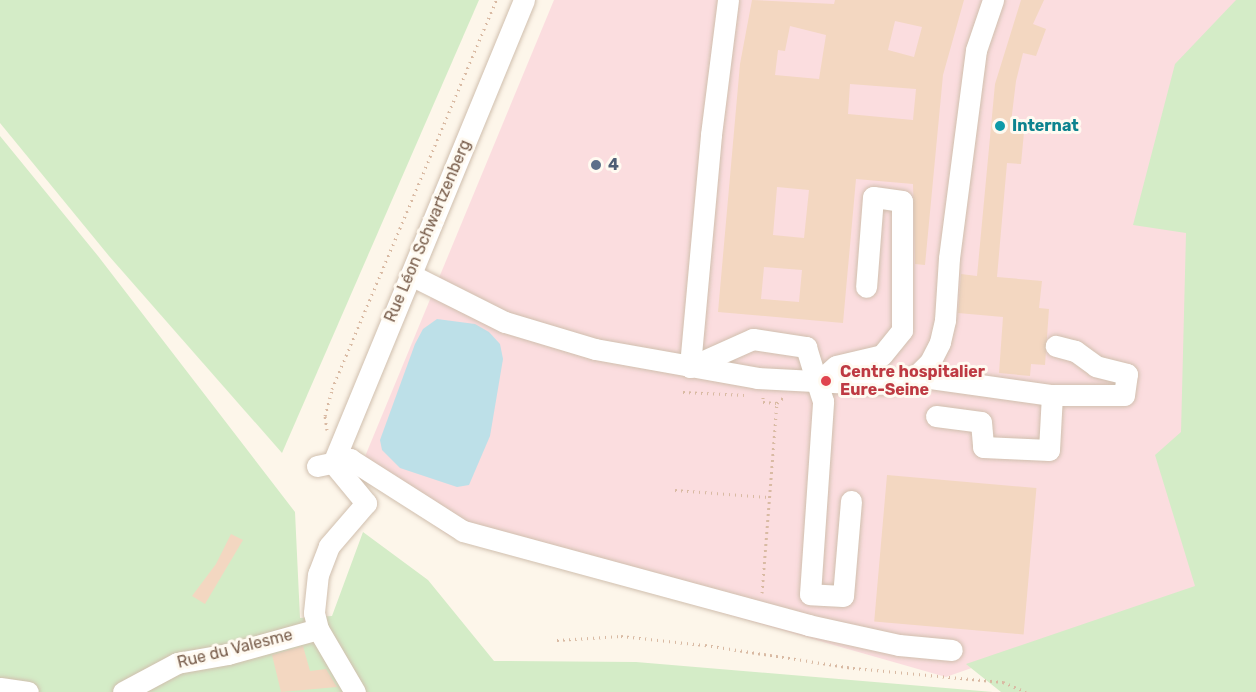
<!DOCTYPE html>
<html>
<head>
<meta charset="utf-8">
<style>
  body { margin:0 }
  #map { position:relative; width:1256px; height:692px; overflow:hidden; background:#fdf6ea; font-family:Rubik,sans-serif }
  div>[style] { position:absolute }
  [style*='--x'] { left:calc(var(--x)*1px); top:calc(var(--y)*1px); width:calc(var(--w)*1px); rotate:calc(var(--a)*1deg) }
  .medical>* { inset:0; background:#fbdddf }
  .green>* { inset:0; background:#d4ecc7 }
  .water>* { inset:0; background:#bde0e8 }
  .building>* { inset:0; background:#f3d7c1; transform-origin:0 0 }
  .path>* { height:3px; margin-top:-1.5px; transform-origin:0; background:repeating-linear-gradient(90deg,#d9baa3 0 1.5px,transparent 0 6px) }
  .roads { filter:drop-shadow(0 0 2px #d0bfae) drop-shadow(0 0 2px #d0bfae) }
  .minor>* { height:21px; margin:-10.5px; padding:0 10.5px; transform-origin:10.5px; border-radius:10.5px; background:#fff }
  .dots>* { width:16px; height:16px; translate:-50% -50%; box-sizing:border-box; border:3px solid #fffaf1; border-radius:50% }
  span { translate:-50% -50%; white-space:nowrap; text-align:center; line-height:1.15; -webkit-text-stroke:6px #fffaf1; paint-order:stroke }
  .culture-label { font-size:16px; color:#0d838f; font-weight:700 }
  .left { translate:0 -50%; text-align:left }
  .service-label { font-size:16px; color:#4e5e75; font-weight:700 }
  .street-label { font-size:16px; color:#795e4c }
  .health-label { font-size:16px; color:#be3a42; font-weight:700 }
</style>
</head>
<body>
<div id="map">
  <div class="medical">
    <i style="clip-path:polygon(554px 0,1256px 0,1256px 568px,946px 677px,448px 535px,359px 471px)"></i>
  </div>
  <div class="green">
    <i style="clip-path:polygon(0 0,479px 0,282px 453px,109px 256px,0 123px)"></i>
    <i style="clip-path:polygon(1236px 0,1256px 0,1256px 692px,1001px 692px,966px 664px,1195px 586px,1155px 455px,1181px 432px,1186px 233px,1133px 225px,1175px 64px)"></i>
    <i style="clip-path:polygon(0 136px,98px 256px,295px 512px,300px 618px,332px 616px,363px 532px,428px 580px,494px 661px,636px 662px,993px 692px,0 692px)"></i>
  </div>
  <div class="water">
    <i style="clip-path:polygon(437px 319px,475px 324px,489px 332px,500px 344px,503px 359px,490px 436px,469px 485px,457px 487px,400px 468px,382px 450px,380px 440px,415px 344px,423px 329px)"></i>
  </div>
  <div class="building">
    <i style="clip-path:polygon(evenodd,752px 0,834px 4px,835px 0,964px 0,943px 75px,925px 265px,915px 264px,913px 184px,856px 179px,843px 323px,718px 312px,740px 64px,752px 0,895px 21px,922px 27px,914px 57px,888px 50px,895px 21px,752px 0,790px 26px,826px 35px,819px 79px,775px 75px,778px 50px,785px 51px,790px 26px,752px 0,850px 84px,916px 89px,913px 120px,848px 114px,850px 84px,752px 0,777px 187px,809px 190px,804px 238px,773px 235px,777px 187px,752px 0,764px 267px,802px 270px,799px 302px,761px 299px,764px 267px)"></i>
    <i style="clip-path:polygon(1021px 0,1044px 0,1033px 24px,1046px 29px,1036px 56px,1023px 53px,1016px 81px,1010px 131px,1024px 132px,1021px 164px,1007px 163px,997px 277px,1042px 281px,1039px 308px,1049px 309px,1045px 365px,1031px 364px,1030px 376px,999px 373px,1003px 317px,958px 313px,961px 274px,977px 276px,995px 84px)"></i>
    <i style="left:887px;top:475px;width:150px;height:147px;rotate:5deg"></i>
    <i style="clip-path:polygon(231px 534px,243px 540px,205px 604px,192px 596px,216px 564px)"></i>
    <i style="clip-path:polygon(303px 646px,310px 671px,326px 669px,337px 687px,281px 692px,272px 655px)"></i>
  </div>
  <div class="path">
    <i style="--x:683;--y:392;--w:61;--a:2.8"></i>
    <i style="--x:763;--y:397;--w:5;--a:90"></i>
    <i style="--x:763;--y:402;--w:14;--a:4"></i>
    <i style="--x:327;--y:430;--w:14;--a:-98"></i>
    <i style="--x:325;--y:416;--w:28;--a:-75"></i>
    <i style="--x:332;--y:389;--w:422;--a:-67.1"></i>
    <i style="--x:675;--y:490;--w:94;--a:4.3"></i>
    <i style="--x:762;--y:593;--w:191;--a:-85.5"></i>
    <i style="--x:777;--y:403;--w:9;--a:-41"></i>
    <i style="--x:557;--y:640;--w:64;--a:-3.6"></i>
    <i style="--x:621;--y:636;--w:84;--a:6.1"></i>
    <i style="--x:705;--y:645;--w:150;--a:8.8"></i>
    <i style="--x:853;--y:668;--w:151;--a:5.3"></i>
    <i style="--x:1003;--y:682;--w:25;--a:23"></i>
  </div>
  <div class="roads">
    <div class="minor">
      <i style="--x:728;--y:0;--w:136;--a:97.2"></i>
      <i style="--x:711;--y:135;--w:233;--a:95.2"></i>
      <i style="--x:690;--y:367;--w:69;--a:-24"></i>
      <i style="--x:753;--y:339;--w:54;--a:8.6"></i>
      <i style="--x:806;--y:347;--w:38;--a:73"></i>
      <i style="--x:411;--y:275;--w:105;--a:26.6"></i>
      <i style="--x:505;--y:322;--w:94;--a:16.7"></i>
      <i style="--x:595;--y:349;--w:165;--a:10.1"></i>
      <i style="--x:757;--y:378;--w:114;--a:3"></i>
      <i style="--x:871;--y:384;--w:24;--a:-2"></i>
      <i style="--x:895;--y:383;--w:22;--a:-18"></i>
      <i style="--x:916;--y:376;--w:20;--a:-45"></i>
      <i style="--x:930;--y:362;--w:22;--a:-63"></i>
      <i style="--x:940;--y:342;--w:23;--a:-77"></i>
      <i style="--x:945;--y:320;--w:62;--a:-86.3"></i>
      <i style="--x:949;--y:258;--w:210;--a:-82.6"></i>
      <i style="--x:976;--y:50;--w:53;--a:-71.2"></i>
      <i style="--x:916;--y:376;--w:137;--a:8"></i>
      <i style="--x:1052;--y:395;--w:72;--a:0"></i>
      <i style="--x:1124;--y:395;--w:21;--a:-82"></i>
      <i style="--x:1127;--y:374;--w:32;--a:-166"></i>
      <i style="--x:1096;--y:366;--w:26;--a:-144"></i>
      <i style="--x:1075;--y:351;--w:20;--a:-165"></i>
      <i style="--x:936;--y:416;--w:45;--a:7.6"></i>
      <i style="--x:981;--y:422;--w:25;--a:85"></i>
      <i style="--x:983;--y:447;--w:66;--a:2.6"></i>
      <i style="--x:1049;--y:450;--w:55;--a:-86.9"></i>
      <i style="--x:333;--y:463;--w:501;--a:-67.58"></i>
      <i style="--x:333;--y:463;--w:52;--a:50.5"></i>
      <i style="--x:366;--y:503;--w:57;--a:130.7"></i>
      <i style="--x:329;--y:546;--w:30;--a:111"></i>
      <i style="--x:318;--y:574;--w:39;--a:96"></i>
      <i style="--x:314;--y:613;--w:16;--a:76"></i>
      <i style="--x:318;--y:629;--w:73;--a:59.6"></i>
      <i style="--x:317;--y:466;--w:34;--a:-12"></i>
      <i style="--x:350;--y:459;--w:134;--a:32.5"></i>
      <i style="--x:463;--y:531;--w:358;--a:15.2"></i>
      <i style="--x:808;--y:625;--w:93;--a:12.4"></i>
      <i style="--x:899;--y:645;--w:53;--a:5.4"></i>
      <i style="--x:851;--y:501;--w:95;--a:94.8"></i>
      <i style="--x:843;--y:596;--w:33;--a:-177"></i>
      <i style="--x:810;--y:594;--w:193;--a:-86.1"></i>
      <i style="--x:823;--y:401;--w:19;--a:-108"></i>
      <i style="--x:817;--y:383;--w:25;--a:-42"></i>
      <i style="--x:836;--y:366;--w:47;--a:-13.4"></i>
      <i style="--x:882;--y:355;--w:32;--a:-51"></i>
      <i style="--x:902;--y:330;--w:129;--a:-90"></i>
      <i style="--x:902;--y:201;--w:29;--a:-172"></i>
      <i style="--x:873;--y:197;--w:90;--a:94.4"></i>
      <i style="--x:0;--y:688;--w:28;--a:8"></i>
      <i style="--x:123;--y:692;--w:61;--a:-28.2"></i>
      <i style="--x:177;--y:663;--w:52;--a:-10"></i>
      <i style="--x:228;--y:654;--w:93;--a:-15.5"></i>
    </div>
  </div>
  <div class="dots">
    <i style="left:1000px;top:126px;background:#0f9aa8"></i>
    <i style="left:596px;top:165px;background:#5c6f8a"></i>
    <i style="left:826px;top:381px;background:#e0444e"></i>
  </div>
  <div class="culture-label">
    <span class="left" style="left:1012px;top:126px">Internat</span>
  </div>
  <div class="service-label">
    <span class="left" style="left:608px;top:165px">4</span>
  </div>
  <div class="street-label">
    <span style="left:428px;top:231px;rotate:-67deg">Rue Léon Schwartzenberg</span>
    <span style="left:235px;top:649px;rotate:-14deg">Rue du Valesme</span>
  </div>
  <div class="health-label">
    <span class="left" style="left:840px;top:381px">Centre hospitalier<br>Eure-Seine</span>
  </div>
</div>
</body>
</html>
